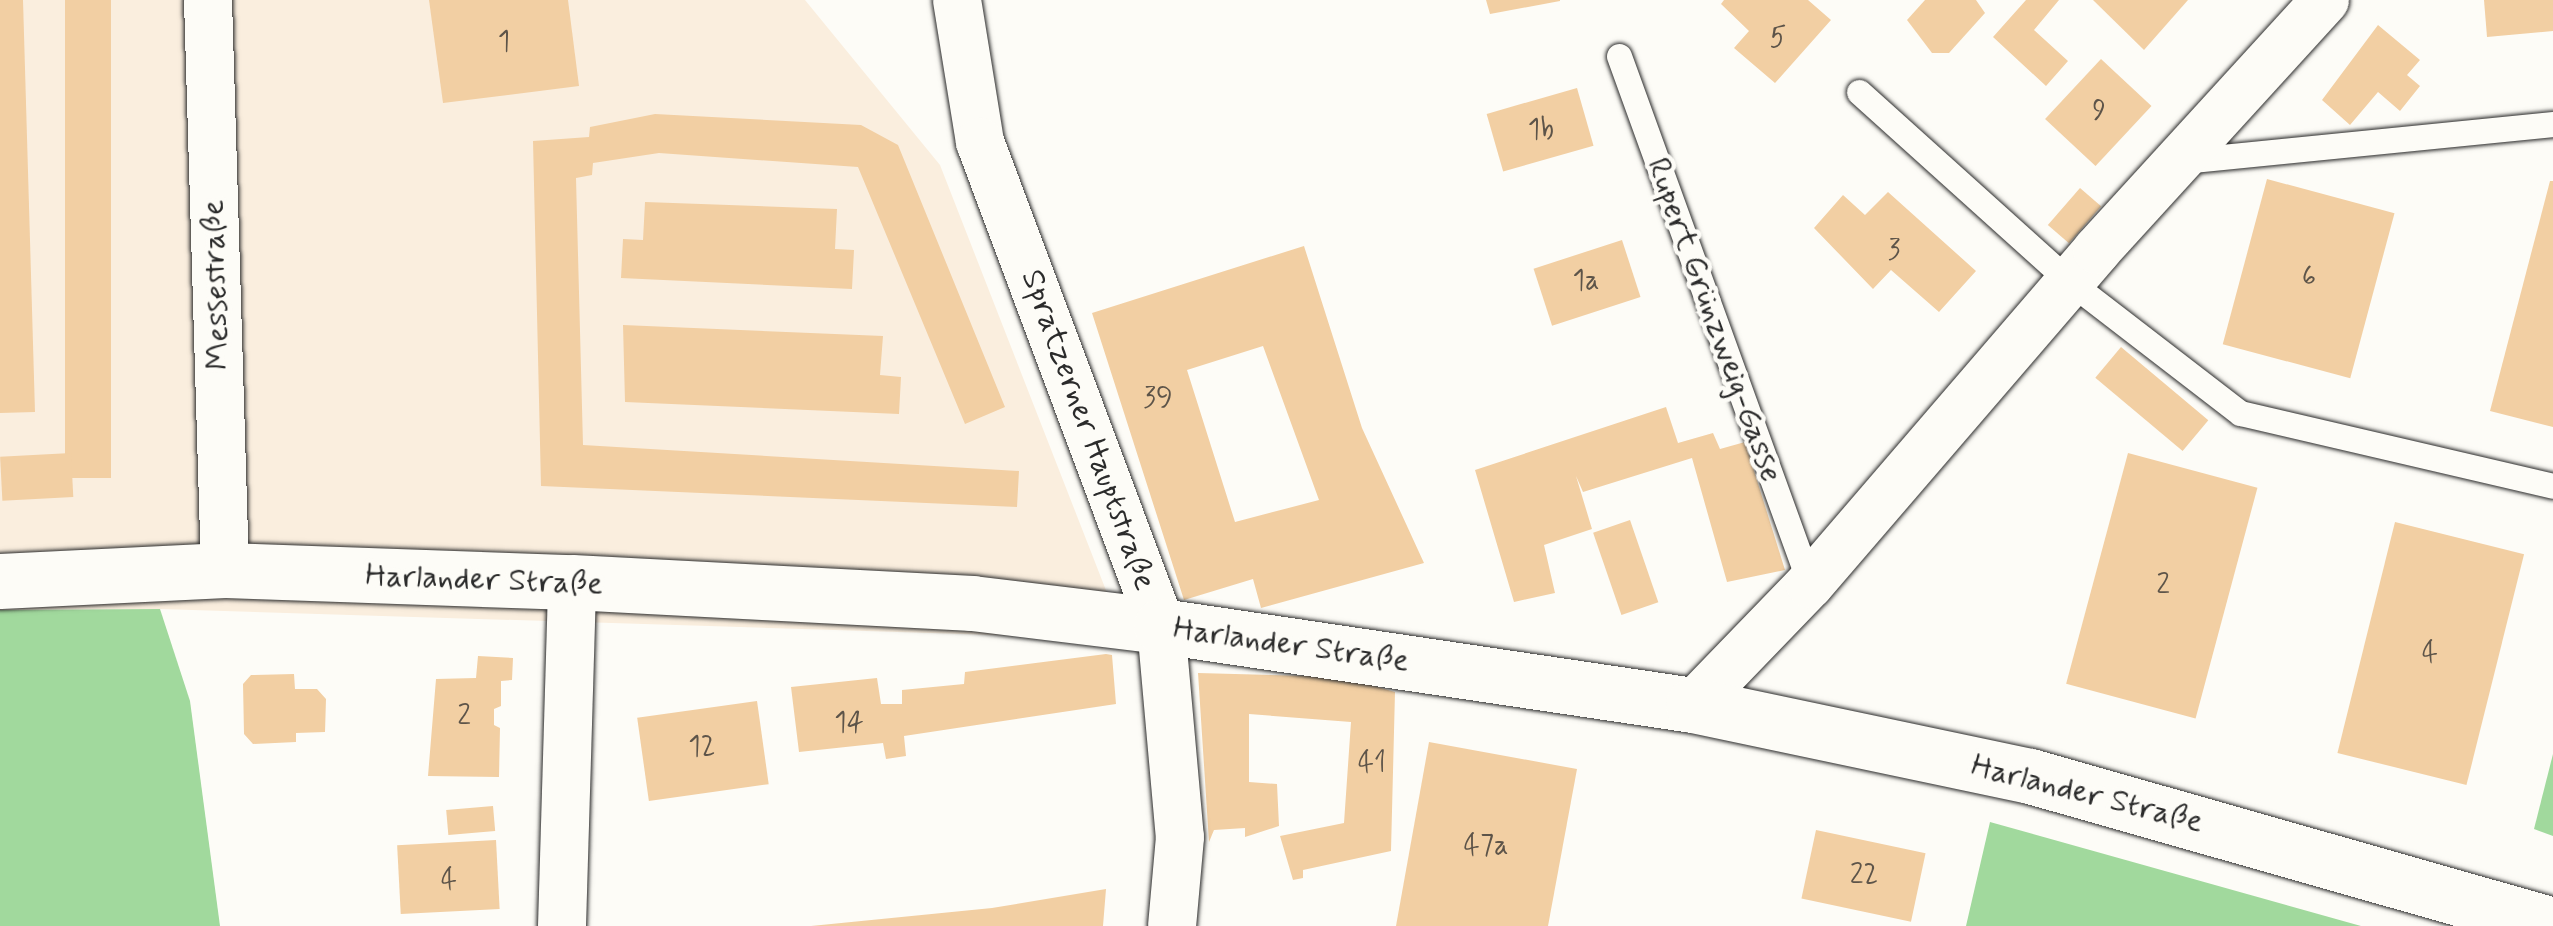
<!DOCTYPE html>
<html>
<head>
<meta charset="utf-8">
<style>
  body { margin:0 }
  #map { position:relative; width:2553px; height:926px; overflow:hidden; background:#fdfcf7; font-family:Mynerve,sans-serif }
  div>[style] { position:absolute }
  [style*='--x'] { left:calc(var(--x)*1px); top:calc(var(--y)*1px); width:calc(var(--w)*1px); rotate:calc(var(--a)*1deg) }
  .built>* { inset:0; background:#faeede }
  .green>* { inset:0; background:#a1d99d }
  .building>* { inset:0; background:#f2cfa3; transform-origin:0 0 }
  .roads { filter:drop-shadow(0 0 2px #2b2b2b) drop-shadow(0 0 2px #2b2b2b) }
  .lane>* { height:25px; margin:-12.5px; padding:0 12.5px; transform-origin:12.5px; border-radius:12.5px; background:#fdfcf7 }
  .street>* { height:48px; margin:-24px; padding:0 24px; transform-origin:24px; border-radius:24px; background:#fdfcf7 }
  .secondary>* { height:55px; margin:-27.5px; padding:0 27.5px; transform-origin:27.5px; border-radius:27.5px; background:#fdfcf7 }
  span { translate:-50% -50%; white-space:nowrap; text-align:center; line-height:1.15; -webkit-text-stroke:9px #fdfcf7; paint-order:stroke }
  .number-label { font-size:28px; color:#5d5449 }
  .number-label span { -webkit-text-stroke-width:0 }
  .street-label { font-size:32px; color:#2b2b2b }
</style>
</head>
<body>
<div id="map">
  <div class="built">
    <i style="clip-path:polygon(0 0,805px 0,940px 165px,1125px 639px,160px 609px,0 610px)"></i>
  </div>
  <div class="green">
    <i style="clip-path:polygon(160px 609px,190px 701px,220px 926px,0 926px,0 610px)"></i>
    <i style="clip-path:polygon(2553px 754px,2553px 836px,2534px 829px)"></i>
    <i style="clip-path:polygon(1990px 822px,2361px 926px,1966px 926px)"></i>
  </div>
  <div class="building">
    <i style="clip-path:polygon(0 0,23px 0,35px 412px,0 413px)"></i>
    <i style="left:65px;top:0;width:46px;height:478px"></i>
    <i style="clip-path:polygon(429px 0,568px 0,579px 86px,443px 103px)"></i>
    <i style="clip-path:polygon(1486px 0,1560px 0,1560px 1px,1490px 14px)"></i>
    <i style="clip-path:polygon(1724px 0,1808px 0,1831px 20px,1775px 83px,1734px 48px,1749px 31px,1721px 4px)"></i>
    <i style="clip-path:polygon(1925px 0,1976px 0,1985px 13px,1949px 53px,1932px 53px,1907px 20px)"></i>
    <i style="clip-path:polygon(2026px 0,2059px 0,2034px 30px,2068px 61px,2046px 86px,1993px 37px)"></i>
    <i style="clip-path:polygon(2093px 0,2188px 0,2144px 50px)"></i>
    <i style="clip-path:polygon(2484px 0,2553px 0,2553px 31px,2487px 37px)"></i>
    <i style="clip-path:polygon(2378px 25px,2420px 60px,2407px 75px,2420px 86px,2400px 111px,2378px 92px,2350px 125px,2322px 100px)"></i>
    <i style="left:2101px;top:59px;width:69px;height:82px;rotate:43deg"></i>
    <i style="left:1577px;top:88px;width:60px;height:94px;rotate:74deg"></i>
    <i style="clip-path:polygon(655px 114px,861px 125px,898px 145px,1005px 407px,965px 424px,858px 167px,659px 153px,593px 163px,592px 175px,576px 178px,583px 445px,1019px 471px,1017px 507px,541px 486px,533px 141px,589px 137px,590px 127px)"></i>
    <i style="left:2267px;top:179px;width:132px;height:171px;rotate:15deg"></i>
    <i style="clip-path:polygon(2550px 181px,2553px 181px,2553px 427px,2490px 411px)"></i>
    <i style="left:2080px;top:188px;width:28px;height:49px;rotate:41deg"></i>
    <i style="clip-path:polygon(1888px 192px,1976px 271px,1939px 312px,1891px 270px,1873px 289px,1814px 228px,1843px 195px,1865px 215px)"></i>
    <i style="clip-path:polygon(645px 202px,837px 209px,835px 249px,854px 250px,852px 289px,621px 278px,623px 239px,643px 240px)"></i>
    <i style="left:1622px;top:240px;width:60px;height:93px;rotate:72deg"></i>
    <i style="clip-path:polygon(evenodd,1304px 246px,1362px 428px,1424px 563px,1261px 608px,1253px 579px,1184px 600px,1092px 313px,1304px 246px,1263px 346px,1319px 500px,1235px 522px,1187px 370px,1263px 346px)"></i>
    <i style="clip-path:polygon(623px 325px,883px 336px,880px 375px,901px 377px,899px 414px,625px 402px)"></i>
    <i style="left:2121px;top:347px;width:114px;height:40px;rotate:40deg"></i>
    <i style="clip-path:polygon(1666px 407px,1678px 443px,1713px 433px,1720px 449px,1745px 442px,1785px 570px,1727px 582px,1692px 458px,1583px 492px,1576px 476px,1592px 529px,1544px 545px,1555px 593px,1514px 602px,1475px 470px)"></i>
    <i style="left:71px;top:453px;width:44px;height:71px;rotate:87deg"></i>
    <i style="left:2128px;top:453px;width:134px;height:239px;rotate:15deg"></i>
    <i style="left:1630px;top:520px;width:87px;height:39px;rotate:71deg"></i>
    <i style="left:2395px;top:522px;width:133px;height:238px;rotate:14deg"></i>
    <i style="clip-path:polygon(1106px 654px,1112px 655px,1116px 704px,904px 736px,906px 756px,886px 759px,883px 743px,799px 752px,791px 687px,877px 678px,881px 704px,902px 704px,902px 690px,964px 684px,965px 672px)"></i>
    <i style="clip-path:polygon(478px 656px,513px 658px,512px 680px,501px 681px,501px 706px,494px 709px,494px 725px,500px 728px,499px 777px,428px 776px,436px 679px,476px 678px)"></i>
    <i style="clip-path:polygon(1198px 673px,1343px 677px,1395px 692px,1391px 851px,1303px 870px,1303px 878px,1293px 880px,1280px 836px,1344px 823px,1351px 722px,1249px 714px,1249px 782px,1277px 784px,1279px 826px,1245px 837px,1245px 828px,1214px 830px,1209px 842px)"></i>
    <i style="clip-path:polygon(294px 674px,295px 689px,317px 689px,326px 699px,325px 732px,296px 733px,296px 742px,253px 744px,244px 734px,243px 684px,251px 675px)"></i>
    <i style="left:757px;top:701px;width:84px;height:121px;rotate:82deg"></i>
    <i style="clip-path:polygon(1429px 742px,1577px 769px,1548px 926px,1396px 926px)"></i>
    <i style="left:493px;top:806px;width:25px;height:47px;rotate:85deg"></i>
    <i style="left:1816px;top:830px;width:112px;height:70px;rotate:12deg"></i>
    <i style="left:496px;top:840px;width:69px;height:99px;rotate:87deg"></i>
    <i style="clip-path:polygon(1106px 889px,1103px 926px,811px 926px,992px 908px)"></i>
  </div>
  <div class="roads">
    <div class="lane">
      <i style="--x:1619;--y:56;--w:561;--a:70.11"></i>
      <i style="--x:1859;--y:92;--w:284;--a:42"></i>
      <i style="--x:2070;--y:282;--w:215;--a:37.6"></i>
      <i style="--x:2240;--y:413;--w:321;--a:13.1"></i>
      <i style="--x:2182;--y:161;--w:373;--a:-5.7"></i>
    </div>
    <div class="street">
      <i style="--x:208;--y:0;--w:570;--a:88.29"></i>
      <i style="--x:957;--y:0;--w:144;--a:80.8"></i>
      <i style="--x:980;--y:142;--w:517;--a:69.5"></i>
      <i style="--x:1161;--y:626;--w:212;--a:84.9"></i>
      <i style="--x:1180;--y:837;--w:89;--a:95.1"></i>
      <i style="--x:1693;--y:705;--w:168;--a:-46"></i>
      <i style="--x:1810;--y:584;--w:440;--a:-49.3"></i>
      <i style="--x:2097;--y:250;--w:338;--a:-47.6"></i>
      <i style="--x:562;--y:926;--w:344;--a:-88.3"></i>
    </div>
    <div class="secondary">
      <i style="--x:0;--y:581;--w:225;--a:-2.8"></i>
      <i style="--x:225;--y:570;--w:347;--a:2"></i>
      <i style="--x:572;--y:582;--w:401;--a:3"></i>
      <i style="--x:972;--y:603;--w:190;--a:6.9"></i>
      <i style="--x:1161;--y:626;--w:538;--a:8.45"></i>
      <i style="--x:1693;--y:705;--w:344;--a:11.9"></i>
      <i style="--x:2030;--y:776;--w:544;--a:15.9"></i>
    </div>
  </div>
  <div class="number-label">
    <span style="left:1778px;top:39px">5</span>
    <span style="left:504px;top:43px">1</span>
    <span style="left:2099px;top:112px">9</span>
    <span style="left:1541px;top:131px">1b</span>
    <span style="left:1894px;top:251px">3</span>
    <span style="left:2309px;top:278px">6</span>
    <span style="left:1586px;top:282px">1a</span>
    <span style="left:1158px;top:399px">39</span>
    <span style="left:2163px;top:586px">2</span>
    <span style="left:2430px;top:654px">4</span>
    <span style="left:464px;top:717px">2</span>
    <span style="left:849px;top:724px">14</span>
    <span style="left:702px;top:748px">12</span>
    <span style="left:1372px;top:764px">41</span>
    <span style="left:1486px;top:847px">47a</span>
    <span style="left:1864px;top:876px">22</span>
    <span style="left:449px;top:881px">4</span>
  </div>
  <div class="street-label">
    <span style="left:216px;top:285px;rotate:-92deg">Messestraße</span>
    <span style="left:1714px;top:320px;rotate:70deg">Rupert Grünzweig-Gasse</span>
    <span style="left:1088px;top:430px;rotate:70deg">Spratzerner Hauptstraße</span>
    <span style="left:484px;top:580px;rotate:2deg">Harlander Straße</span>
    <span style="left:1291px;top:645px;rotate:8deg">Harlander Straße</span>
    <span style="left:2087px;top:794px;rotate:14deg">Harlander Straße</span>
  </div>
</div>
</body>
</html>
